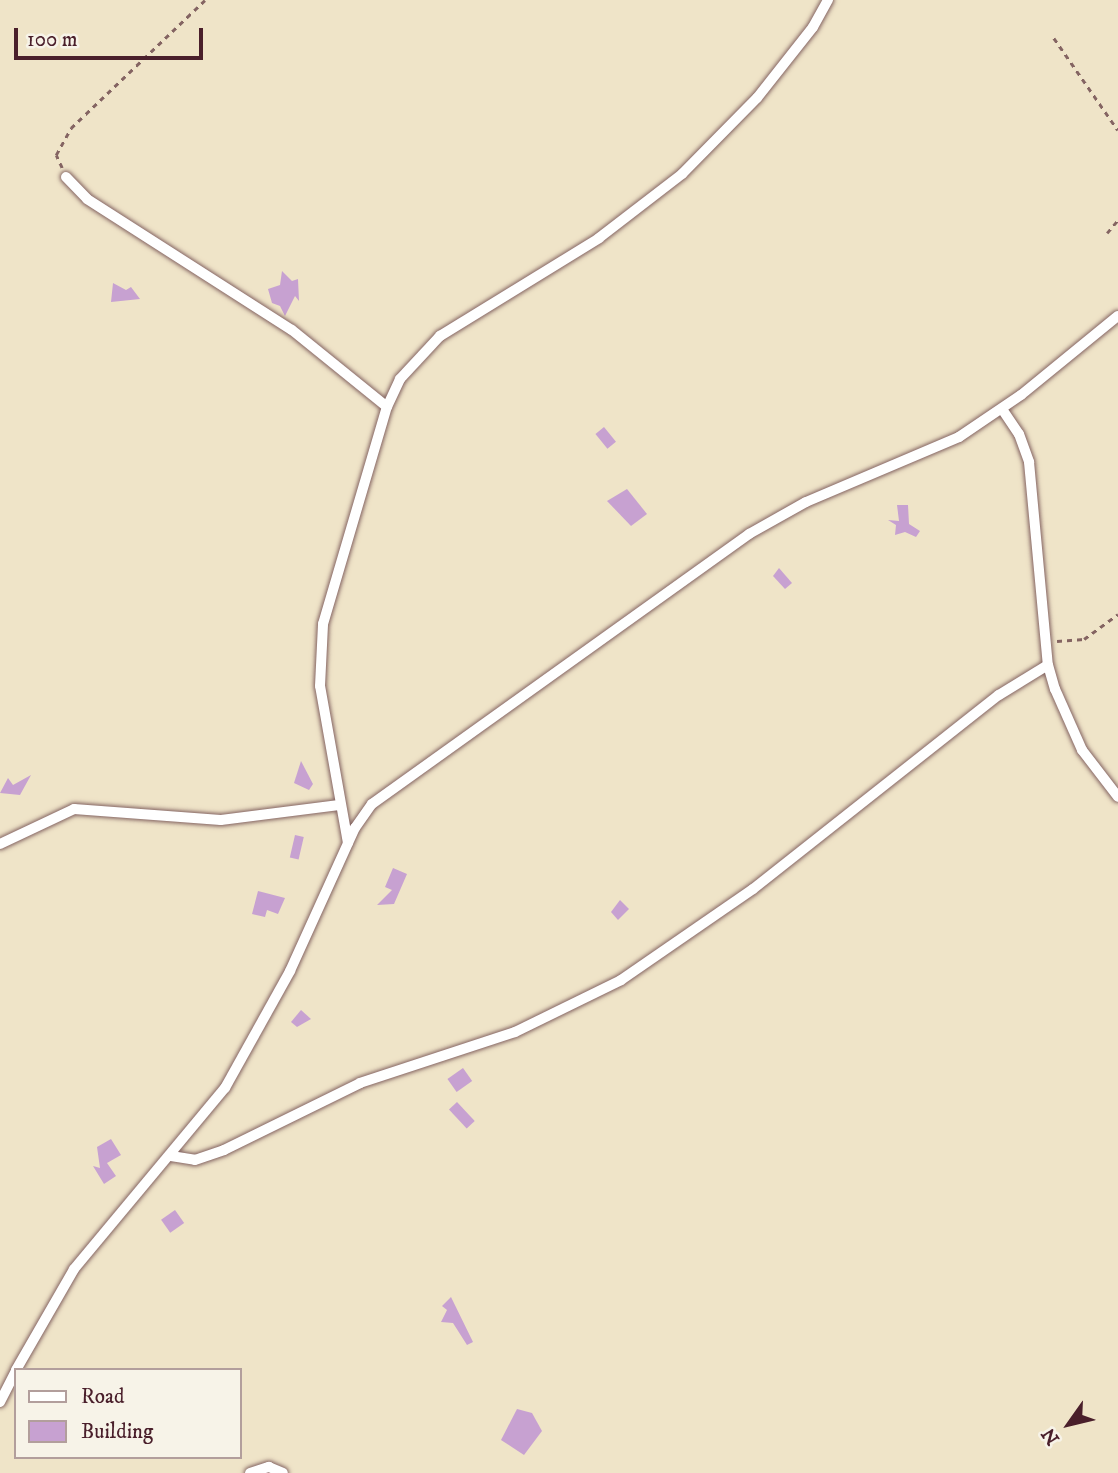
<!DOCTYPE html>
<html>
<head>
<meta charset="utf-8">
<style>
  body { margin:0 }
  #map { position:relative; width:1118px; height:1473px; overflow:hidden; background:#efe4c8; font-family:"IM FELL DW Pica",serif }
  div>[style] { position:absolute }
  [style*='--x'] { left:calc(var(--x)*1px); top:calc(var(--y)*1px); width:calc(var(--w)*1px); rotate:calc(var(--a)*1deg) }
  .building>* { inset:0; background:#c7a1d1; transform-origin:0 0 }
  .path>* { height:2.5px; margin-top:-1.25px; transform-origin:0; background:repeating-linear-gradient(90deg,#846462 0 5px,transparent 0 10px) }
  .roads { filter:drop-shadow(0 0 2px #846462) drop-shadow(0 0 2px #846462) }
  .minor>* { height:10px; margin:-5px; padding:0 5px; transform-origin:5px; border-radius:5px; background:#fff }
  span { translate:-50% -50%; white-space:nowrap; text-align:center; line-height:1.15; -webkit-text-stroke:6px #f7f3e8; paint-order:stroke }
  .legend { position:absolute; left:14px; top:1368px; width:228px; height:91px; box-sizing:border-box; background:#f7f3e8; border:2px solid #b29e9c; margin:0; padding:9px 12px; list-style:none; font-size:21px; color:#4a1f2b }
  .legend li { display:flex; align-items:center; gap:14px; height:35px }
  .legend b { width:35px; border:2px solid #b29e9c }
  .north { position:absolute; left:1034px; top:1389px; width:70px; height:70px; -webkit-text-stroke:5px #f7f3e8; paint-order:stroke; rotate:236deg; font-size:19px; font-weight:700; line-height:28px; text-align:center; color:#4a1f2b }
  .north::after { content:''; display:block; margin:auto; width:24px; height:32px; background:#4a1f2b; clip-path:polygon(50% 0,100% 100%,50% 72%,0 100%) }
  .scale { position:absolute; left:14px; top:28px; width:189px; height:32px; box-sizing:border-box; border:4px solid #4a1f2b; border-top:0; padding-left:9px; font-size:21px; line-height:24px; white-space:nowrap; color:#4a1f2b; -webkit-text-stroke:5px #f7f3e8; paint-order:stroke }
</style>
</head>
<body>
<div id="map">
  <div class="building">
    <i style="clip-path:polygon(282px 271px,292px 281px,298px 279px,299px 301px,295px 296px,285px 316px,280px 306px,272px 303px,268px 289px,280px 285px)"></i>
    <i style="clip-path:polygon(113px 283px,126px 290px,131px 287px,140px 299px,111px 302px)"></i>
    <i style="left:604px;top:427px;width:19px;height:11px;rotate:51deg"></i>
    <i style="clip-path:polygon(627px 489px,647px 514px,631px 526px,607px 501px)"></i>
    <i style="clip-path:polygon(897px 505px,908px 505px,909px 524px,920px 531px,916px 537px,905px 532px,895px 535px,896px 525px,888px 520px,899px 521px)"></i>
    <i style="clip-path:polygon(779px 568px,792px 583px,785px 589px,773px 576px)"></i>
    <i style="clip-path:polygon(301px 761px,313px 784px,309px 790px,294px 783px)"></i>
    <i style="clip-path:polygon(31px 775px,20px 795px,0 793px,8px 778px,13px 785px)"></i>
    <i style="left:295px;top:835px;width:9px;height:23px;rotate:13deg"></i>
    <i style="clip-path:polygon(393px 868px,407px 874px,394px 904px,377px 905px,392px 890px,385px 887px)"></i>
    <i style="clip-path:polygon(258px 891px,285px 898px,278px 914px,267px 910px,265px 917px,252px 914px)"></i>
    <i style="clip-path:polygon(620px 900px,629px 909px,618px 920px,611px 912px)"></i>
    <i style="clip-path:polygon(301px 1010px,311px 1019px,297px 1027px,291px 1022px)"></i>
    <i style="left:463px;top:1068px;width:16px;height:19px;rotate:55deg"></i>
    <i style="left:457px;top:1102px;width:26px;height:11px;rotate:47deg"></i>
    <i style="clip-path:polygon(111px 1139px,121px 1155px,107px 1163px,116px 1176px,104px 1184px,93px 1166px,100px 1168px,97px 1147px)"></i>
    <i style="left:175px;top:1210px;width:16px;height:17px;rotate:55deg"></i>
    <i style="clip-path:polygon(451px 1297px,473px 1342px,467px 1345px,453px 1323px,441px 1322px,447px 1310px,442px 1306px)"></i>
    <i style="clip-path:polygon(517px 1409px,532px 1413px,542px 1431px,524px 1455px,501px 1440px)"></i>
  </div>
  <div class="path">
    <i style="--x:1054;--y:38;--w:112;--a:55.2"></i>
    <i style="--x:62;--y:168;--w:14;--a:-115"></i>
    <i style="--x:56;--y:155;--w:31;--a:-61"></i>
    <i style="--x:71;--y:128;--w:185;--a:-43.7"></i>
    <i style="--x:1107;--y:233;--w:17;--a:-50"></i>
    <i style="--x:1057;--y:641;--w:27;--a:-4"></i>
    <i style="--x:1084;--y:639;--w:42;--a:-36.3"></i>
  </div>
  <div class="roads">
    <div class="minor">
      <i style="--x:66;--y:177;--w:30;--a:46"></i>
      <i style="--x:87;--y:199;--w:243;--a:32.6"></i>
      <i style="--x:292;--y:330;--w:122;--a:39"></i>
      <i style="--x:1002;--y:409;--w:30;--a:56"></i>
      <i style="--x:1019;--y:434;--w:30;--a:70"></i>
      <i style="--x:1029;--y:462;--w:204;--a:84.7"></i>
      <i style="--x:1048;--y:665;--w:25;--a:74"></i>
      <i style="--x:1055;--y:689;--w:67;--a:66.1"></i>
      <i style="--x:1082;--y:750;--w:59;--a:52.5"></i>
      <i style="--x:348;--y:843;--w:159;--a:-100.1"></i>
      <i style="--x:320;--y:686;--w:62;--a:-87.2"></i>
      <i style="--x:323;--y:624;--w:226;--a:-73.6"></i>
      <i style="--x:387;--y:407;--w:31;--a:-65"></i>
      <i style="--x:400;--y:379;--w:59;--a:-47.1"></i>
      <i style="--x:440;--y:336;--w:187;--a:-31.6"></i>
      <i style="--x:599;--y:238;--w:105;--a:-37.6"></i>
      <i style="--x:682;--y:174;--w:107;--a:-45.4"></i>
      <i style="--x:757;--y:98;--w:90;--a:-51.7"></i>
      <i style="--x:813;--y:27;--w:31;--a:-61"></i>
      <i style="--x:0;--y:844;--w:82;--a:-25.3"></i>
      <i style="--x:74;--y:809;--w:147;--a:4.3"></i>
      <i style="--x:221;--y:820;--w:119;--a:-7.2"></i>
      <i style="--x:171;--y:1156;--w:24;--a:9"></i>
      <i style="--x:195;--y:1160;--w:31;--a:-19"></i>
      <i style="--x:224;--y:1150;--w:152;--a:-26.2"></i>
      <i style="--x:360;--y:1083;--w:163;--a:-18.2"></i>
      <i style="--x:515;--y:1032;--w:118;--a:-26.1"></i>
      <i style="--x:621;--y:980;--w:160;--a:-34.6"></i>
      <i style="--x:753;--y:889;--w:313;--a:-38.3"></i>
      <i style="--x:999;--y:695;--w:57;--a:-31.5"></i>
      <i style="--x:16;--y:1370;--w:116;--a:-60.1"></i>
      <i style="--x:74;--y:1269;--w:236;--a:-50.2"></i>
      <i style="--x:225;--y:1088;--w:134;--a:-60.9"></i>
      <i style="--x:290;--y:971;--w:157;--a:-65.6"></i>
      <i style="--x:355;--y:828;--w:29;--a:-55"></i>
      <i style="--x:372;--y:804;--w:464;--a:-35.6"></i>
      <i style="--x:749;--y:534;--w:65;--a:-29.3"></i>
      <i style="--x:806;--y:502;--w:166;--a:-23"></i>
      <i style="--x:959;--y:437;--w:75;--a:-34.1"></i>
      <i style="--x:1021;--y:395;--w:125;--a:-39.2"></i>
      <i style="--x:0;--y:1402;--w:36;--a:-63"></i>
      <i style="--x:250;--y:1473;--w:20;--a:-18"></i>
      <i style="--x:269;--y:1467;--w:15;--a:23"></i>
    </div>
  </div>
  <ul class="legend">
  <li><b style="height:9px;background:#fff"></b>Road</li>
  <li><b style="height:19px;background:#c7a1d1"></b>Building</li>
  </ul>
  <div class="north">N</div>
  <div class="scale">100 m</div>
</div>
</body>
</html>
